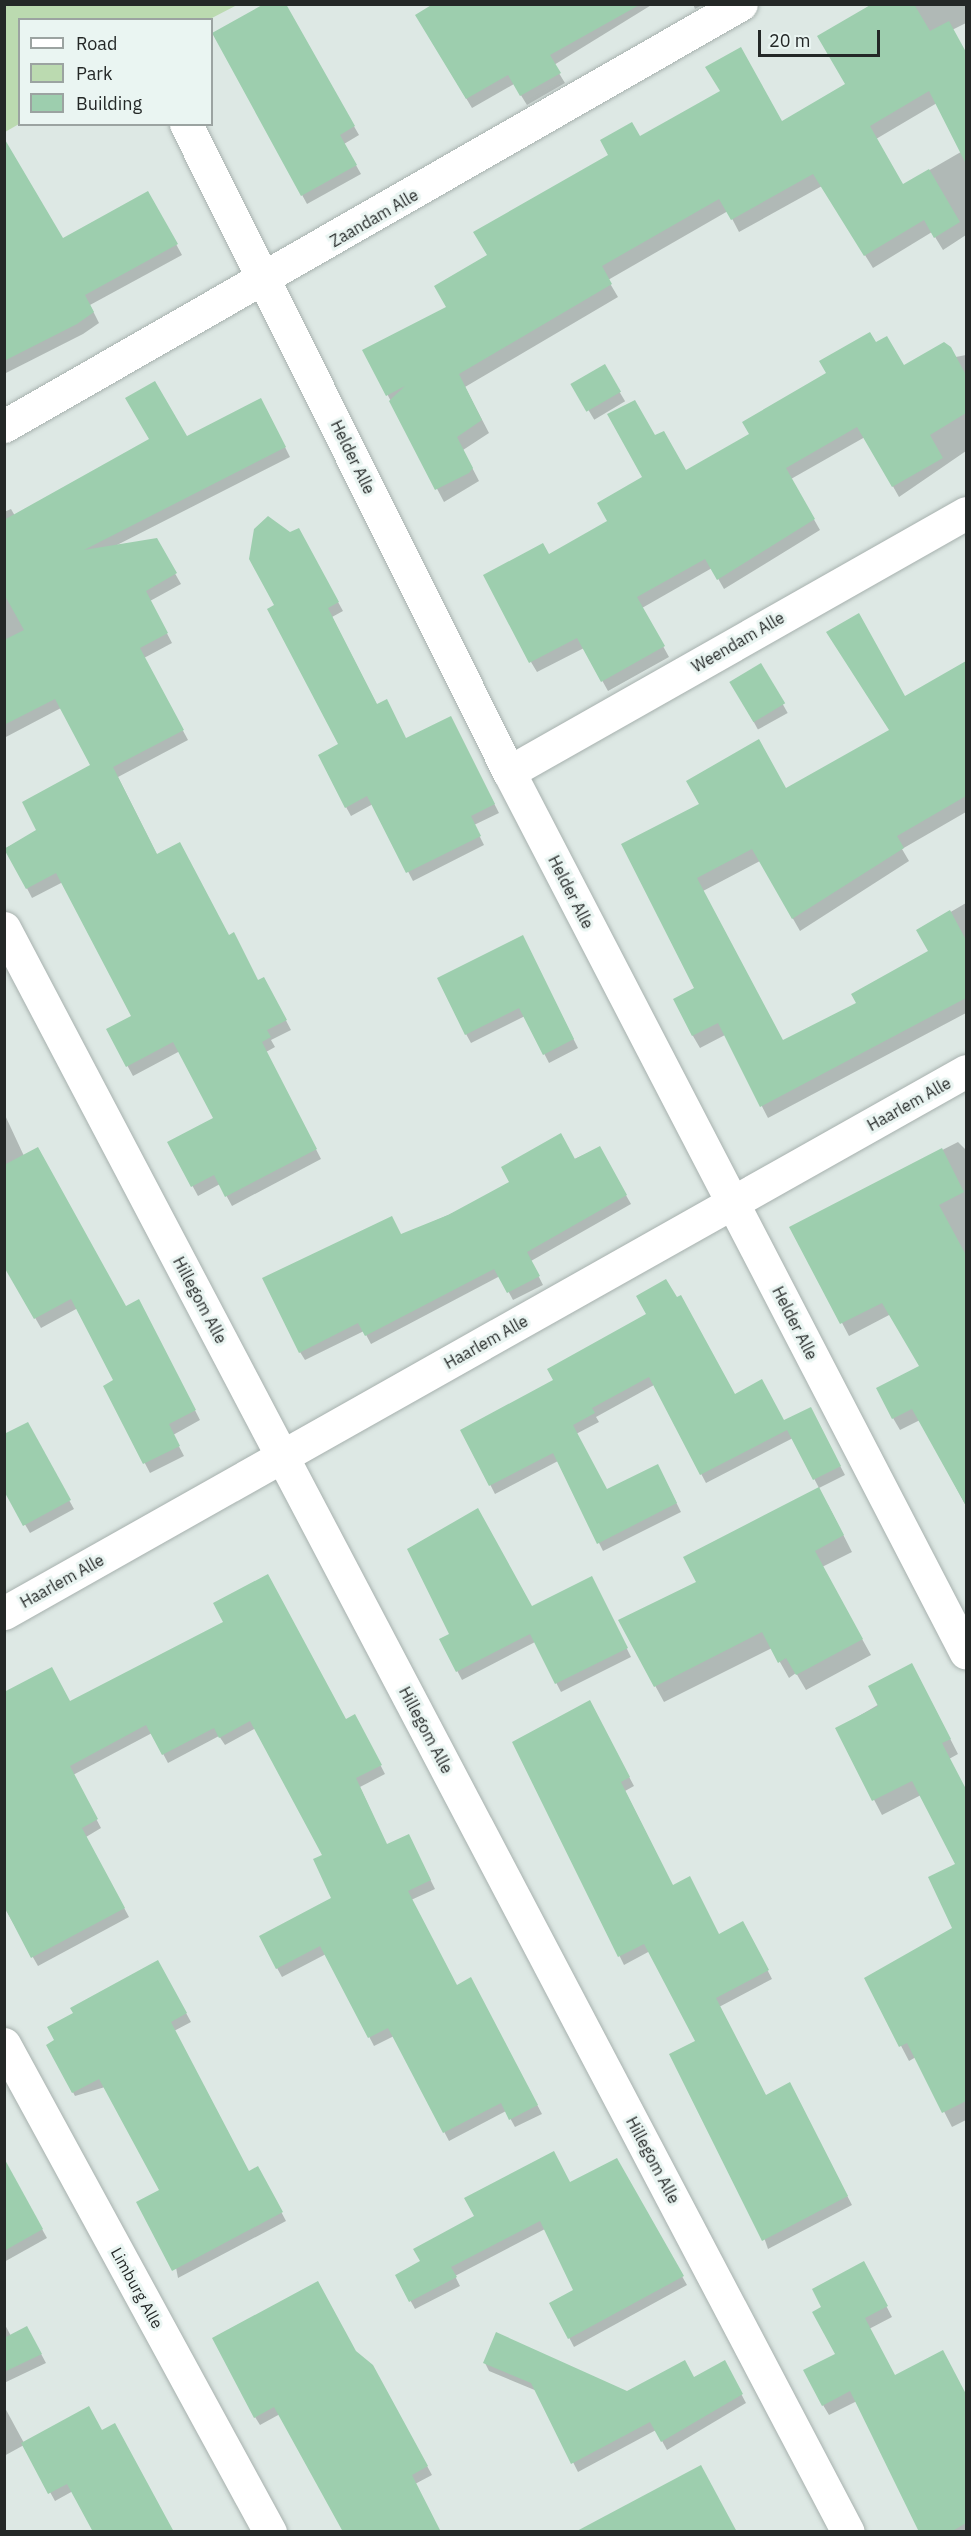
<!DOCTYPE html>
<html>
<head>
<meta charset="utf-8">
<style>
  body { margin:0 }
  #map { position:relative; width:971px; height:2536px; overflow:hidden; background:#dde8e4; font-family:"IBM Plex Sans",sans-serif }
  div>[style] { position:absolute }
  [style*='--x'] { left:calc(var(--x)*1px); top:calc(var(--y)*1px); width:calc(var(--w)*1px); rotate:calc(var(--a)*1deg) }
  .green>* { inset:0; background:#bbdab0 }
  .shadow>* { inset:0; background:#0003; transform-origin:0 0 }
  .building>* { inset:0; background:#9dceae; transform-origin:0 0 }
  .roads { filter:drop-shadow(0 0 2px #a7b1ae) drop-shadow(0 0 2px #a7b1ae) }
  .minor>* { height:33px; margin:-16.5px; padding:0 16.5px; transform-origin:16.5px; border-radius:16.5px; background:#fff }
  span { translate:-50% -50%; white-space:nowrap; text-align:center; line-height:1.15; -webkit-text-stroke:6px #eaf5f2; paint-order:stroke }
  .street-label { font-size:16px; color:#242827 }
  .frame { position:absolute; inset:0; border:6px solid #242827; pointer-events:none }
  .legend { position:absolute; left:18px; top:18px; width:195px; height:108px; box-sizing:border-box; background:#eaf5f2; border:2px solid #9ba3a1; margin:0; padding:8px 10px; list-style:none; font-size:18px; color:#242827 }
  .legend li { display:flex; align-items:center; gap:12px; height:30px }
  .legend b { width:30px; border:2px solid #9ba3a1 }
  .scale { position:absolute; left:758px; top:30px; width:122px; height:27px; box-sizing:border-box; border:3px solid #242827; border-top:0; padding-left:8px; font-size:18px; line-height:21px; white-space:nowrap; color:#242827; -webkit-text-stroke:4px #eaf5f2; paint-order:stroke }
</style>
</head>
<body>
<div id="map">
  <div class="green">
    <i style="clip-path:polygon(5px 4px,237px 4px,237px 5px,210px 19px,20px 20px,19px 124px,5px 132px)"></i>
  </div>
  <div class="shadow">
    <i style="clip-path:polygon(284px 4px,359px 135px,344px 144px,361px 174px,307px 204px,214px 34px)"></i>
    <i style="clip-path:polygon(436px 4px,653px 4px,554px 65px,565px 83px,527px 105px,514px 84px,472px 108px,417px 16px)"></i>
    <i style="clip-path:polygon(693px 4px,704px 4px,695px 9px)"></i>
    <i style="clip-path:polygon(871px 4px,966px 4px,966px 23px,952px 30px,966px 55px,966px 107px,946px 119px,937px 103px,876px 139px,902px 186px,966px 149px,966px 235px,943px 250px,932px 232px,873px 268px,822px 186px,739px 232px,728px 211px,608px 280px,618px 297px,465px 387px,489px 433px,463px 450px,479px 481px,444px 502px,364px 350px,448px 308px,489px 256px,639px 138px,781px 123px,847px 85px)"></i>
    <i style="clip-path:polygon(148px 193px,182px 255px,90px 305px,99px 323px,83px 334px,4px 374px,4px 239px,62px 240px)"></i>
    <i style="clip-path:polygon(875px 345px,904px 367px,966px 355px,966px 451px,899px 497px,865px 437px,791px 479px,820px 530px,724px 589px,712px 568px,642px 608px,669px 657px,608px 691px,584px 648px,537px 672px,531px 662px,549px 555px,609px 522px,645px 477px,654px 437px,686px 472px,751px 435px)"></i>
    <i style="left:604px;top:366px;width:41px;height:36px;rotate:59deg"></i>
    <i style="clip-path:polygon(266px 409px,290px 457px,117px 545px,156px 540px,181px 584px,150px 601px,172px 643px,144px 658px,188px 740px,118px 777px,157px 855px,229px 937px,258px 982px,269px 988px,291px 1030px,271px 1040px,275px 1047px,266px 1052px,321px 1159px,232px 1206px,220px 1184px,198px 1196px,169px 1143px,215px 1118px,180px 1051px,133px 1076px,108px 1030px,133px 1017px,63px 882px,32px 898px,6px 848px,38px 831px,92px 766px,61px 708px,4px 738px,4px 512px,11px 509px,15px 516px,187px 438px)"></i>
    <i style="clip-path:polygon(298px 530px,343px 611px,332px 617px,377px 705px,406px 739px,455px 727px,499px 813px,474px 825px,484px 845px,413px 881px,373px 804px,351px 816px,346px 807px,340px 745px,276px 606px,290px 534px)"></i>
    <i style="clip-path:polygon(966px 663px,966px 812px,902px 849px,909px 861px,800px 931px,760px 861px,703px 891px,783px 1042px,858px 1004px,930px 952px,918px 931px,966px 903px,966px 1013px,768px 1118px,725px 1035px,700px 1048px,693px 1036px,675px 999px,696px 988px,623px 845px,786px 790px,890px 731px,905px 698px)"></i>
    <i style="left:761px;top:665px;width:55px;height:34px;rotate:61deg"></i>
    <i style="clip-path:polygon(527px 946px,578px 1048px,549px 1063px,525px 1016px,471px 1043px,466px 1034px)"></i>
    <i style="clip-path:polygon(4px 1113px,24px 1156px,125px 1308px,144px 1311px,200px 1420px,173px 1435px,184px 1456px,150px 1473px,105px 1387px,115px 1381px,78px 1308px,41px 1328px,4px 1264px)"></i>
    <i style="clip-path:polygon(958px 1142px,966px 1150px,966px 1506px,920px 1420px,900px 1430px,893px 1418px,921px 1367px,891px 1314px,849px 1336px,791px 1227px)"></i>
    <i style="clip-path:polygon(599px 1148px,631px 1204px,531px 1261px,543px 1285px,513px 1300px,500px 1276px,371px 1344px,364px 1331px,305px 1360px,300px 1352px,401px 1236px)"></i>
    <i style="clip-path:polygon(648px 1315px,735px 1395px,784px 1422px,815px 1418px,845px 1475px,819px 1488px,793px 1438px,706px 1483px,654px 1385px,596px 1417px,599px 1422px,576px 1434px,607px 1491px,662px 1474px,681px 1512px,603px 1551px,558px 1461px,495px 1494px,462px 1430px,555px 1381px)"></i>
    <i style="clip-path:polygon(27px 1424px,74px 1509px,30px 1533px,4px 1488px)"></i>
    <i style="clip-path:polygon(828px 1505px,852px 1552px,822px 1567px,871px 1655px,806px 1690px,796px 1673px,789px 1678px,772px 1648px,664px 1702px,620px 1621px,698px 1582px)"></i>
    <i style="clip-path:polygon(596px 1587px,631px 1657px,561px 1692px,535px 1642px,462px 1680px,441px 1640px)"></i>
    <i style="clip-path:polygon(920px 1680px,958px 1754px,949px 1759px,966px 1791px,966px 2120px,952px 2127px,916px 2057px,909px 2061px,866px 1979px,953px 1929px,957px 1865px,921px 1795px,882px 1815px,837px 1729px)"></i>
    <i style="clip-path:polygon(69px 1703px,346px 1721px,355px 1716px,385px 1774px,360px 1787px,387px 1846px,413px 1845px,435px 1889px,411px 1900px,457px 1987px,475px 1987px,542px 2114px,515px 2127px,506px 2111px,449px 2141px,394px 2036px,374px 2046px,326px 1954px,282px 1977px,277px 1968px,333px 1899px,324px 1856px,256px 1728px,225px 1745px,219px 1736px,168px 1763px,152px 1733px,73px 1775px,101px 1828px,86px 1837px,129px 1917px,38px 1966px,4px 1907px,4px 1722px)"></i>
    <i style="clip-path:polygon(594px 1711px,634px 1786px,625px 1791px,673px 1887px,719px 1936px,748px 1932px,772px 1979px,719px 2007px,766px 2096px,794px 2093px,852px 2205px,768px 2249px,697px 2041px,650px 1951px,624px 1965px,514px 1742px)"></i>
    <i style="clip-path:polygon(158px 1962px,191px 2022px,174px 2031px,249px 2173px,258px 2168px,286px 2221px,178px 2278px,161px 2190px,105px 2087px,75px 2096px,48px 2046px)"></i>
    <i style="clip-path:polygon(616px 2160px,687px 2285px,574px 2347px,551px 2303px,575px 2290px,545px 2229px,455px 2276px,460px 2286px,415px 2309px,397px 2276px)"></i>
    <i style="clip-path:polygon(4px 2161px,47px 2238px,4px 2262px)"></i>
    <i style="clip-path:polygon(869px 2273px,892px 2317px,869px 2329px,895px 2377px,948px 2361px,966px 2396px,966px 2532px,922px 2532px,857px 2401px,829px 2415px,823px 2405px)"></i>
    <i style="clip-path:polygon(4px 2323px,11px 2336px,27px 2328px,46px 2363px,4px 2383px)"></i>
    <i style="clip-path:polygon(356px 2353px,372px 2366px,432px 2475px,415px 2484px,280px 2414px,260px 2425px,255px 2417px)"></i>
    <i style="clip-path:polygon(485px 2363px,627px 2393px,729px 2371px,746px 2403px,667px 2450px,656px 2430px,578px 2472px,537px 2391px,489px 2371px)"></i>
    <i style="clip-path:polygon(4px 2406px,24px 2443px,88px 2408px,73px 2491px,55px 2501px,24px 2445px,4px 2456px)"></i>
  </div>
  <div class="building">
    <i style="clip-path:polygon(264px 4px,286px 4px,355px 126px,340px 135px,357px 165px,301px 196px,212px 33px)"></i>
    <i style="clip-path:polygon(433px 4px,641px 4px,550px 55px,561px 73px,520px 96px,508px 75px,466px 99px,415px 15px)"></i>
    <i style="clip-path:polygon(872px 4px,914px 4px,930px 31px,949px 21px,966px 52px,966px 164px,929px 91px,870px 126px,903px 184px,929px 169px,960px 222px,934px 238px,924px 220px,864px 256px,813px 174px,731px 220px,719px 199px,602px 266px,612px 284px,459px 374px,482px 420px,457px 437px,473px 468px,469px 473px,435px 490px,389px 401px,405px 386px,386px 396px,362px 350px,446px 307px,434px 286px,487px 255px,473px 232px,608px 155px,600px 140px,632px 122px,640px 136px,720px 91px,705px 67px,741px 47px,782px 121px,845px 84px,817px 36px)"></i>
    <i style="clip-path:polygon(4px 138px,63px 238px,148px 191px,178px 244px,85px 295px,94px 312px,77px 324px,4px 361px)"></i>
    <i style="clip-path:polygon(870px 332px,876px 342px,887px 336px,904px 365px,944px 342px,951px 347px,966px 375px,966px 413px,930px 435px,943px 458px,892px 487px,857px 427px,786px 468px,815px 519px,717px 580px,705px 559px,637px 597px,665px 646px,601px 682px,577px 638px,529px 663px,483px 575px,543px 543px,549px 554px,607px 521px,597px 503px,642px 477px,607px 414px,635px 400px,655px 435px,664px 431px,686px 470px,749px 434px,742px 422px,826px 373px,819px 361px)"></i>
    <i style="left:605px;top:364px;width:32px;height:40px;rotate:60deg"></i>
    <i style="clip-path:polygon(155px 381px,187px 436px,261px 398px,286px 447px,84px 550px,157px 538px,177px 573px,146px 591px,168px 633px,140px 648px,184px 730px,113px 767px,157px 854px,180px 842px,229px 935px,234px 932px,258px 980px,264px 977px,287px 1020px,267px 1030px,271px 1037px,262px 1042px,317px 1149px,225px 1197px,214px 1175px,191px 1187px,167px 1142px,213px 1118px,173px 1042px,126px 1067px,106px 1029px,131px 1016px,56px 873px,26px 889px,4px 849px,36px 830px,22px 802px,90px 765px,55px 699px,4px 725px,4px 640px,24px 630px,4px 594px,4px 520px,149px 439px,125px 398px)"></i>
    <i style="clip-path:polygon(268px 516px,290px 532px,299px 528px,339px 602px,328px 608px,377px 704px,387px 699px,406px 738px,451px 716px,495px 804px,471px 816px,481px 836px,406px 873px,367px 796px,345px 808px,318px 755px,338px 744px,267px 609px,274px 605px,249px 559px,254px 529px)"></i>
    <i style="clip-path:polygon(859px 613px,905px 696px,966px 661px,966px 796px,897px 836px,904px 848px,792px 919px,752px 849px,697px 878px,783px 1040px,856px 1003px,851px 994px,928px 951px,916px 930px,950px 910px,966px 940px,966px 998px,760px 1107px,718px 1023px,692px 1036px,673px 999px,694px 988px,621px 844px,699px 804px,686px 781px,759px 739px,786px 788px,889px 730px,826px 632px)"></i>
    <i style="left:761px;top:663px;width:47px;height:37px;rotate:59deg"></i>
    <i style="clip-path:polygon(523px 935px,574px 1039px,543px 1055px,519px 1008px,465px 1035px,437px 978px)"></i>
    <i style="clip-path:polygon(561px 1133px,575px 1159px,600px 1146px,627px 1195px,527px 1252px,540px 1276px,507px 1293px,494px 1269px,365px 1336px,358px 1323px,299px 1353px,262px 1278px,392px 1216px,401px 1234px,448px 1215px,509px 1182px,501px 1167px)"></i>
    <i style="clip-path:polygon(38px 1147px,126px 1306px,139px 1299px,196px 1410px,169px 1424px,180px 1446px,143px 1464px,103px 1386px,113px 1380px,71px 1299px,34px 1319px,4px 1267px,4px 1165px)"></i>
    <i style="clip-path:polygon(942px 1148px,964px 1192px,939px 1205px,966px 1255px,966px 1506px,912px 1409px,892px 1419px,876px 1388px,919px 1366px,882px 1303px,840px 1324px,789px 1227px)"></i>
    <i style="clip-path:polygon(666px 1279px,677px 1297px,681px 1295px,735px 1394px,762px 1379px,784px 1420px,811px 1407px,841px 1466px,813px 1480px,787px 1430px,700px 1475px,649px 1377px,592px 1408px,595px 1413px,573px 1425px,607px 1489px,658px 1464px,677px 1503px,597px 1544px,553px 1453px,489px 1486px,460px 1430px,553px 1380px,547px 1369px,646px 1314px,636px 1296px)"></i>
    <i style="clip-path:polygon(28px 1422px,71px 1500px,23px 1526px,4px 1491px,4px 1434px)"></i>
    <i style="clip-path:polygon(819px 1487px,844px 1535px,815px 1551px,863px 1639px,796px 1675px,786px 1658px,778px 1663px,762px 1632px,654px 1687px,618px 1620px,696px 1582px,683px 1557px)"></i>
    <i style="clip-path:polygon(478px 1508px,532px 1606px,592px 1576px,628px 1648px,555px 1684px,530px 1634px,456px 1672px,439px 1639px,449px 1634px,407px 1549px)"></i>
    <i style="clip-path:polygon(268px 1574px,346px 1719px,355px 1714px,382px 1765px,356px 1778px,387px 1844px,409px 1834px,431px 1880px,408px 1891px,457px 1985px,471px 1977px,538px 2105px,509px 2120px,501px 2103px,443px 2133px,388px 2028px,368px 2038px,320px 1946px,276px 1969px,259px 1936px,331px 1898px,313px 1859px,322px 1855px,250px 1721px,219px 1738px,214px 1728px,162px 1755px,146px 1725px,70px 1766px,98px 1819px,82px 1828px,125px 1908px,31px 1958px,5px 1908px,4px 1692px,52px 1667px,70px 1701px,223px 1622px,213px 1603px)"></i>
    <i style="clip-path:polygon(912px 1663px,951px 1739px,942px 1743px,966px 1789px,966px 2101px,942px 2113px,907px 2043px,899px 2047px,864px 1978px,952px 1928px,928px 1877px,955px 1864px,912px 1781px,872px 1801px,835px 1728px,878px 1706px,868px 1686px)"></i>
    <i style="clip-path:polygon(590px 1700px,630px 1777px,621px 1782px,673px 1885px,690px 1876px,719px 1934px,743px 1921px,769px 1970px,716px 1998px,766px 2095px,790px 2082px,848px 2196px,762px 2241px,669px 2054px,695px 2041px,644px 1944px,618px 1957px,512px 1742px)"></i>
    <i style="clip-path:polygon(158px 1960px,187px 2013px,171px 2022px,249px 2171px,258px 2166px,283px 2212px,172px 2271px,136px 2202px,159px 2190px,99px 2079px,72px 2093px,46px 2045px,54px 2040px,47px 2027px,73px 2013px,70px 2008px)"></i>
    <i style="clip-path:polygon(554px 2151px,570px 2182px,617px 2158px,684px 2276px,568px 2339px,549px 2303px,573px 2290px,540px 2221px,451px 2267px,457px 2277px,409px 2302px,395px 2275px,420px 2261px,413px 2249px,474px 2216px,464px 2198px)"></i>
    <i style="clip-path:polygon(4px 2158px,43px 2229px,4px 2251px)"></i>
    <i style="clip-path:polygon(864px 2261px,888px 2306px,865px 2318px,895px 2375px,943px 2350px,966px 2394px,966px 2523px,951px 2532px,919px 2532px,850px 2391px,822px 2406px,803px 2370px,835px 2354px,812px 2312px,821px 2307px,812px 2289px)"></i>
    <i style="clip-path:polygon(318px 2281px,356px 2351px,373px 2365px,428px 2466px,412px 2475px,441px 2532px,343px 2532px,274px 2407px,254px 2418px,212px 2338px)"></i>
    <i style="clip-path:polygon(27px 2326px,42px 2354px,4px 2372px,4px 2338px)"></i>
    <i style="clip-path:polygon(496px 2332px,627px 2391px,685px 2360px,694px 2377px,725px 2360px,743px 2394px,661px 2442px,650px 2422px,571px 2464px,531px 2383px,483px 2363px)"></i>
    <i style="clip-path:polygon(89px 2406px,102px 2430px,115px 2423px,174px 2532px,93px 2532px,67px 2484px,48px 2494px,21px 2443px)"></i>
    <i style="clip-path:polygon(701px 2465px,737px 2532px,575px 2532px)"></i>
  </div>
  <div class="roads">
    <div class="minor">
      <i style="--x:186;--y:124;--w:724;--a:63.51"></i>
      <i style="--x:509;--y:772;--w:992;--a:62.58"></i>
      <i style="--x:4;--y:426;--w:849;--a:-29.8"></i>
      <i style="--x:509;--y:772;--w:525;--a:-29.54"></i>
      <i style="--x:4;--y:928;--w:1812;--a:62.25"></i>
      <i style="--x:4;--y:1613;--w:1104;--a:-29.4"></i>
      <i style="--x:4;--y:2044;--w:556;--a:61.41"></i>
    </div>
  </div>
  <div class="street-label">
    <span style="left:374px;top:218px;rotate:-30deg">Zaandam Alle</span>
    <span style="left:353px;top:457px;rotate:64deg">Helder Alle</span>
    <span style="left:738px;top:642px;rotate:-30deg">Weendam Alle</span>
    <span style="left:571px;top:892px;rotate:63deg">Helder Alle</span>
    <span style="left:909px;top:1104px;rotate:-29deg">Haarlem Alle</span>
    <span style="left:200px;top:1300px;rotate:62deg">Hillegom Alle</span>
    <span style="left:795px;top:1323px;rotate:63deg">Helder Alle</span>
    <span style="left:486px;top:1342px;rotate:-29deg">Haarlem Alle</span>
    <span style="left:62px;top:1581px;rotate:-29deg">Haarlem Alle</span>
    <span style="left:426px;top:1730px;rotate:62deg">Hillegom Alle</span>
    <span style="left:653px;top:2160px;rotate:62deg">Hillegom Alle</span>
    <span style="left:137px;top:2288px;rotate:61deg">Limburg Alle</span>
  </div>
  <div class="frame"></div>
  <ul class="legend">
  <li><b style="height:8px;background:#fff"></b>Road</li>
  <li><b style="height:16px;background:#bbdab0"></b>Park</li>
  <li><b style="height:16px;background:#9dceae"></b>Building</li>
  </ul>
  <div class="scale">20 m</div>
</div>
</body>
</html>
